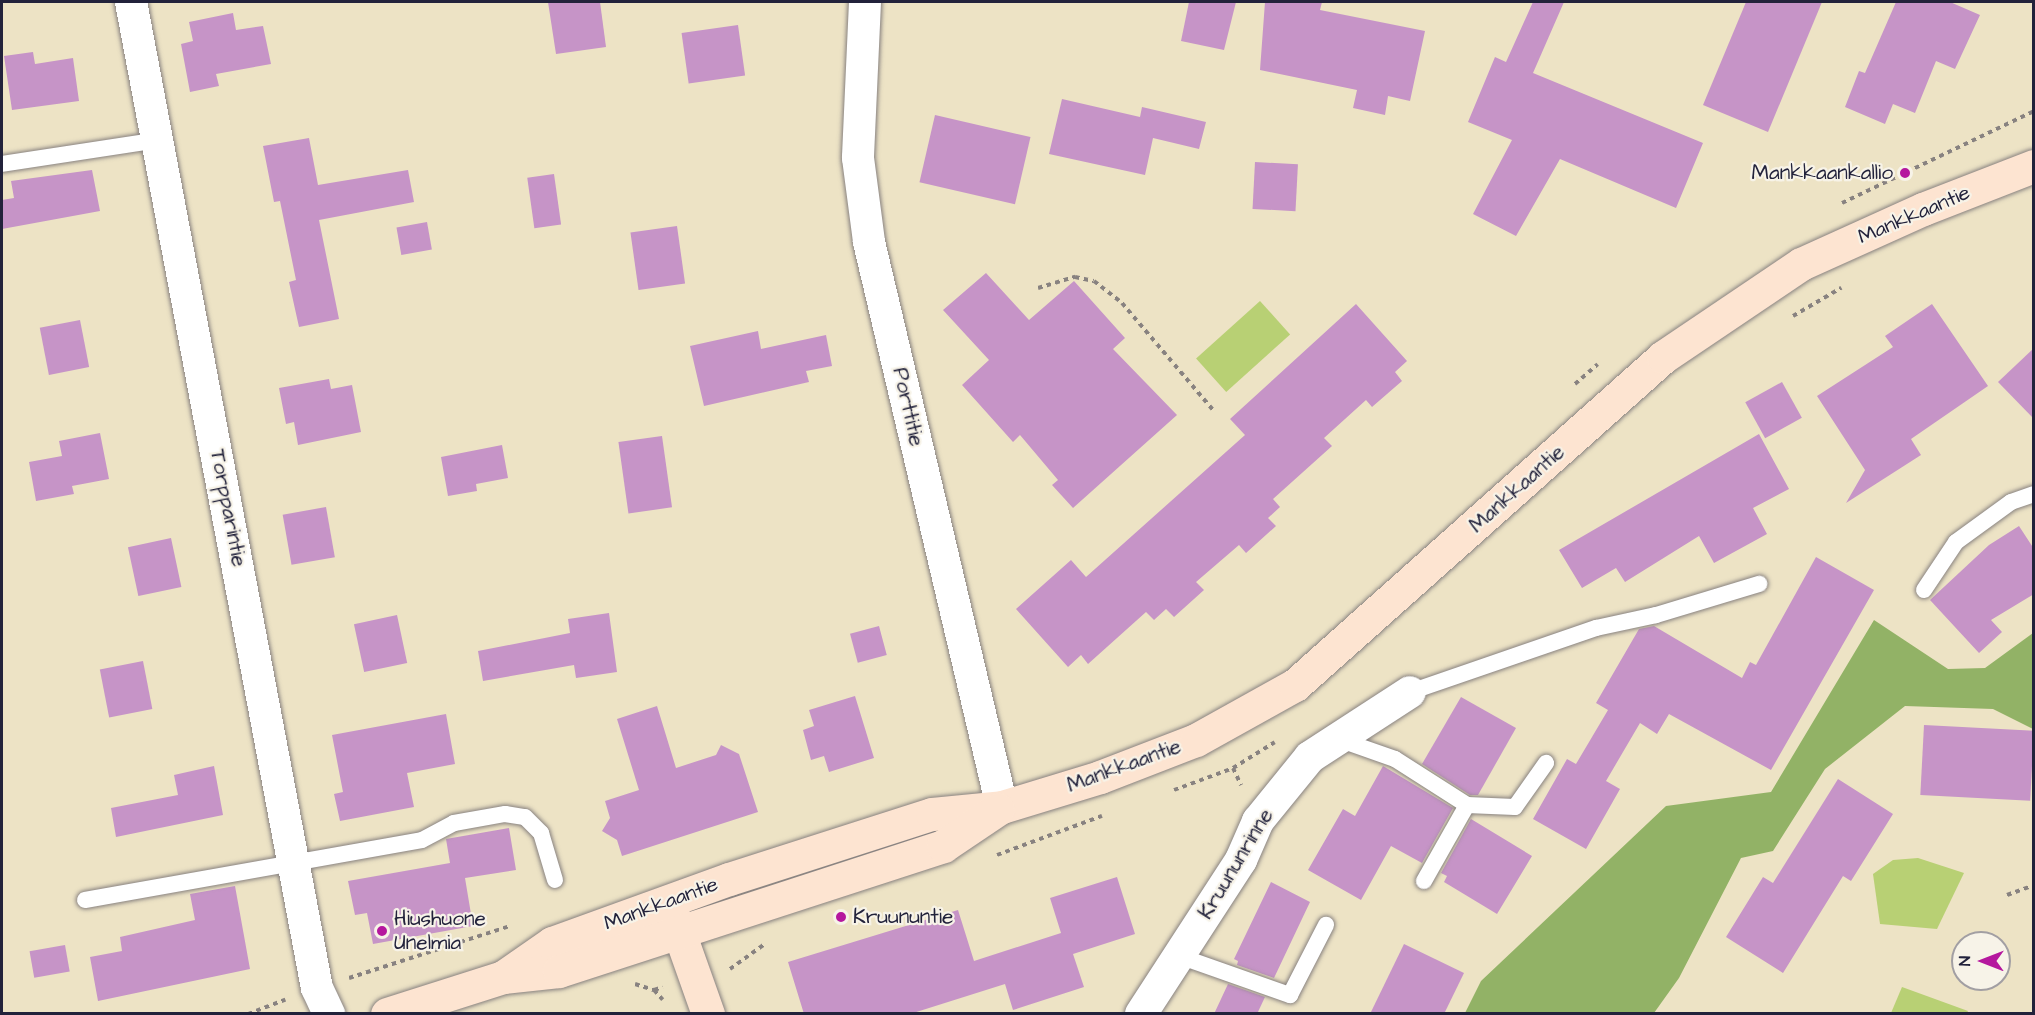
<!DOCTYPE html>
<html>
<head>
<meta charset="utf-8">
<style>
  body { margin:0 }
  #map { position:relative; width:2035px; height:1015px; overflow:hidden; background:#ede3c5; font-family:"Architects Daughter",sans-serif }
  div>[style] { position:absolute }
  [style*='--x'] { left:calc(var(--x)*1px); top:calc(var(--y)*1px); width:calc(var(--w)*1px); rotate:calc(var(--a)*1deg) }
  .green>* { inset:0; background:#b8d074; transform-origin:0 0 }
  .forest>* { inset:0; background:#92b266 }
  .building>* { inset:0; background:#c694c7; transform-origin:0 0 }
  .path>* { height:4px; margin-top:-2px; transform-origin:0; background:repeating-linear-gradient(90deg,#888280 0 4.5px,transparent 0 9px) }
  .roads { filter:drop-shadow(0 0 2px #888280) drop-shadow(0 0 2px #888280) }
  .lane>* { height:16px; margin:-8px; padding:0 8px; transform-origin:8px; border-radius:8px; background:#fff }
  .street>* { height:32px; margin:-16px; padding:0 16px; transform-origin:16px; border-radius:16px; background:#fff }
  .secondary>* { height:33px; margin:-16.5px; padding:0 16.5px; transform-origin:16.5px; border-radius:16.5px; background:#fde4d1 }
  .dots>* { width:16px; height:16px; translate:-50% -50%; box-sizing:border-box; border:3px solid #f7f3e8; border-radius:50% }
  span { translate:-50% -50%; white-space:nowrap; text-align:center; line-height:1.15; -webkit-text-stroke:4.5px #f7f3e8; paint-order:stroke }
  .poi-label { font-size:21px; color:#22223b }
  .right { translate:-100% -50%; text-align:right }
  .left { translate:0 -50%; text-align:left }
  .street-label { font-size:21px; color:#22223b }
  .frame { position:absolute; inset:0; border:3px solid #22223b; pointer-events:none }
  .north { position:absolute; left:1951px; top:931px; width:60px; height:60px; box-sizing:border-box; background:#f7f3e8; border:2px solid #a29fa3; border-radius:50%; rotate:270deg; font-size:16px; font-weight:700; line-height:24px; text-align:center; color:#22223b }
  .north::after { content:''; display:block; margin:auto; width:21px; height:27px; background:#b5179e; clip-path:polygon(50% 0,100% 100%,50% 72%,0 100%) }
</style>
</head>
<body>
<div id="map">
  <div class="green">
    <i style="left:1260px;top:301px;width:45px;height:86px;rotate:48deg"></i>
    <i style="clip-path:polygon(1918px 858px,1964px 873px,1937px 929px,1880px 924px,1873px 874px,1893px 860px)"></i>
    <i style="clip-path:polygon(1902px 987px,1968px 1011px,1967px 1013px,1891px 1013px)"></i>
  </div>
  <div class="forest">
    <i style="clip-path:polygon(1874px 620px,1948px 669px,1985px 668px,2033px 633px,2033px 729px,1993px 709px,1905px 706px,1825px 769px,1773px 851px,1741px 858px,1679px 978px,1654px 1013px,1465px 1013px,1481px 981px,1666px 806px,1771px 792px)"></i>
  </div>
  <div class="building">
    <i style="clip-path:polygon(548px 2px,600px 2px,606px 47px,556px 54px)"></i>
    <i style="clip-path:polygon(1189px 2px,1236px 2px,1224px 50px,1181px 41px)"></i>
    <i style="clip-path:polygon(1265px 2px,1322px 2px,1320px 10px,1425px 31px,1410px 101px,1388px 96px,1385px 115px,1353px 108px,1357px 90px,1260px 70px)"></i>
    <i style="clip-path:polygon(1533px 2px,1564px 2px,1533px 73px,1703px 143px,1676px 208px,1560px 159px,1516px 236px,1473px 214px,1512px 140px,1468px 122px,1495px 57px,1506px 62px)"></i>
    <i style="clip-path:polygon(1746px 2px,1822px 2px,1768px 132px,1703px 105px)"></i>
    <i style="clip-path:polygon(1896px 2px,1950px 2px,1980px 15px,1955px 69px,1936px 61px,1915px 113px,1893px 104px,1885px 124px,1845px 107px,1859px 71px,1865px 73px)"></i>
    <i style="clip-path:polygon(233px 13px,236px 30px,263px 26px,271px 64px,216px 74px,219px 86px,190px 92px,181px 44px,193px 41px,189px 22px)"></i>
    <i style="left:738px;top:25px;width:51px;height:57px;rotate:82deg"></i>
    <i style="clip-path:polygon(33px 52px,35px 64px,73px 58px,79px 101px,12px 110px,4px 56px)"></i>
    <i style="clip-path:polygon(1062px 99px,1140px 117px,1142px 107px,1206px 122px,1199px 149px,1153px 138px,1145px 175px,1049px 154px)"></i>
    <i style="left:935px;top:115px;width:98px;height:69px;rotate:13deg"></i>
    <i style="clip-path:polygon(309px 138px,318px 185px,408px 170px,414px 202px,319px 220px,339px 319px,299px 327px,289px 282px,296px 280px,280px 201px,274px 202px,263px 146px)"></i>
    <i style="left:1255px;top:162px;width:43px;height:47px;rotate:3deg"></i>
    <i style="clip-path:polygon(92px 170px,100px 211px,2px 229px,2px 200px,14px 198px,11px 181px)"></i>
    <i style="left:554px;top:174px;width:51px;height:27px;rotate:82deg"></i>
    <i style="left:427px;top:222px;width:28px;height:31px;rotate:80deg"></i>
    <i style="left:677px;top:226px;width:58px;height:47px;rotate:82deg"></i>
    <i style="clip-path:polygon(986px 273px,1029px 320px,1074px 281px,1125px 338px,1113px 349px,1177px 415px,1073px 508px,1052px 485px,1058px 480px,1020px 435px,1013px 442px,962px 385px,989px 360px,943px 310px)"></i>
    <i style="clip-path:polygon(1356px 304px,1407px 361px,1395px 372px,1402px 381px,1372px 407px,1366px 400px,1324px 438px,1332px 446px,1273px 499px,1280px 507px,1268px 518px,1276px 526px,1246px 553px,1239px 545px,1196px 582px,1204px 590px,1174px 617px,1166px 609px,1154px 620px,1146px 612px,1088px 664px,1081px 655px,1068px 667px,1016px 609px,1071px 560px,1086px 577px,1245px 435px,1230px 419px)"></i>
    <i style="clip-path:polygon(1932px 304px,1988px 386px,1911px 439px,1921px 455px,1846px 503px,1865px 470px,1817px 396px,1893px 347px,1885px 336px)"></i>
    <i style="left:80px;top:320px;width:48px;height:41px;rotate:79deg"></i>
    <i style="clip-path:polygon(758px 331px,761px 349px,826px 335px,832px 366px,806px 371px,809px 382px,704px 406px,690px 346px)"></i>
    <i style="clip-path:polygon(2034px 348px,2034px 419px,1998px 382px)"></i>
    <i style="clip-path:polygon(329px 379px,331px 389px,352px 385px,361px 432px,298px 445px,294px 422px,286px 424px,279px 388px)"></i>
    <i style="left:1782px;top:382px;width:41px;height:42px;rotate:61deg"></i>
    <i style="clip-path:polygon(100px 433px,109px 479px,72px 486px,74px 494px,36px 501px,29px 462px,62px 456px,59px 441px)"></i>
    <i style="clip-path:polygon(1759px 434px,1789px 489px,1753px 508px,1767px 534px,1714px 563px,1699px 536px,1625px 582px,1616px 568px,1582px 588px,1559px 550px)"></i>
    <i style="left:662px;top:436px;width:72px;height:44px;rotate:82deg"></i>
    <i style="clip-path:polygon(502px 445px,508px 478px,476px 484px,477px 491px,448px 496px,441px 457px)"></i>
    <i style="left:326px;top:507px;width:51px;height:44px;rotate:80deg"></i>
    <i style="clip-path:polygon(2019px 526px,2034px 549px,2034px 594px,1991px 620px,2002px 632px,1979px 653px,1930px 600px,1989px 545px)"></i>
    <i style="left:171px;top:538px;width:50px;height:44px;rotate:78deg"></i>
    <i style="clip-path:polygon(1816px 557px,1874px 590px,1771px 770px,1669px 714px,1657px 734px,1640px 723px,1606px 781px,1620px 789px,1586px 849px,1533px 819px,1567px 759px,1576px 764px,1608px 710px,1596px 703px,1639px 629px,1654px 626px,1742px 678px,1750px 662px,1756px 665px)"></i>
    <i style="clip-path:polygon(609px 613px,617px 672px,576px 678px,574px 665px,483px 681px,478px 651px,570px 633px,568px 619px)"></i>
    <i style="left:397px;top:615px;width:49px;height:44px;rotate:78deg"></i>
    <i style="left:879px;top:626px;width:30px;height:30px;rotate:75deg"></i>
    <i style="left:143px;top:661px;width:49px;height:44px;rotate:79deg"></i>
    <i style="clip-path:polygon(855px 696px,874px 758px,829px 772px,824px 756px,811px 760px,803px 730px,814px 726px,809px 710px)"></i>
    <i style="clip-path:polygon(1461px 697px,1516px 728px,1478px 795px,1470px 795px,1422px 764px)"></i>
    <i style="clip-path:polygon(657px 706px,676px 768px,716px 755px,721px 745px,739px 754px,758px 812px,622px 856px,617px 840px,602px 831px,610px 818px,605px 801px,639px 790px,617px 719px)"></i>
    <i style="clip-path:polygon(446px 714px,455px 764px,407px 773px,414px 807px,340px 821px,334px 794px,343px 792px,332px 735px)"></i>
    <i style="left:1924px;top:725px;width:110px;height:70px;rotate:3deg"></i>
    <i style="clip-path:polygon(214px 766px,223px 815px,116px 837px,111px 808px,178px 795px,174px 775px)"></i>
    <i style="clip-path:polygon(1383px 766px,1453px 808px,1422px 863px,1391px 846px,1361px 900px,1308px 870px,1343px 809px,1355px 816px)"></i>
    <i style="clip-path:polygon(1838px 779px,1893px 814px,1851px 881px,1843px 876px,1783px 973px,1726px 937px,1763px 877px,1773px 883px)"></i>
    <i style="clip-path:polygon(1471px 819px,1532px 856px,1497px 914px,1444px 882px,1447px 876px,1441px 873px)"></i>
    <i style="clip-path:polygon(509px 828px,516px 870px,465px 878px,473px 926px,373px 944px,367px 913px,355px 915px,348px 881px,450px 863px,446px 839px)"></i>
    <i style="clip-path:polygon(1117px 877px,1135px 934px,1073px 954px,1084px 987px,1013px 1010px,1005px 984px,910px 1014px,804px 1014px,788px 962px,958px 910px,974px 961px,1061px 933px,1050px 898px)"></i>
    <i style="clip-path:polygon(1271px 882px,1310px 902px,1274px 978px,1237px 965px,1238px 961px,1234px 959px)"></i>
    <i style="clip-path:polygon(235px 886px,250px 969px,98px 1001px,90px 957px,122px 951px,120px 937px,195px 920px,190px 894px)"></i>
    <i style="clip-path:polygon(1404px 944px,1464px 973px,1444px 1014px,1370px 1014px)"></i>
    <i style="left:65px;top:945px;width:27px;height:36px;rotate:80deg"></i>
    <i style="clip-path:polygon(1228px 984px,1265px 997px,1257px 1014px,1214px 1014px)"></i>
  </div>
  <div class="path">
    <i style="--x:1842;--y:203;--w:213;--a:-25.6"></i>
    <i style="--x:1038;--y:288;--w:39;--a:-17"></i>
    <i style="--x:1075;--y:277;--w:19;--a:12"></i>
    <i style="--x:1094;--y:281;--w:36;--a:38"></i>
    <i style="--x:1122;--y:303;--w:142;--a:49.6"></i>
    <i style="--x:1793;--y:316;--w:56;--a:-30.3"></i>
    <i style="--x:1575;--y:384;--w:30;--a:-41"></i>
    <i style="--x:1233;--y:768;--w:19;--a:65"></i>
    <i style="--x:1174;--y:790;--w:63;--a:-20.4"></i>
    <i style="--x:1233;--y:768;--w:49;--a:-31.8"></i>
    <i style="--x:997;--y:855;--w:112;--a:-20.4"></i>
    <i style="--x:2007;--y:895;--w:29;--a:-20"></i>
    <i style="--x:730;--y:969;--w:44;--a:-35.8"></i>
    <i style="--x:349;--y:978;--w:169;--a:-17.9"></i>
    <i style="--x:635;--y:984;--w:20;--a:18"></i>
    <i style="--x:654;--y:990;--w:9;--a:-18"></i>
    <i style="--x:654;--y:990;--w:13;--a:48"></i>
    <i style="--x:248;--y:1014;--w:40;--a:-21"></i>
  </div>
  <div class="roads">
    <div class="lane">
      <i style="--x:2;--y:164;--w:158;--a:-8.7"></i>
      <i style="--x:1924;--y:590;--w:58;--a:-56.3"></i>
      <i style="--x:1956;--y:542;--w:68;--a:-36"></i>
      <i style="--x:2011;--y:502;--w:24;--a:-19"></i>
      <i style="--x:1410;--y:692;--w:197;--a:-19"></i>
      <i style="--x:1596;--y:628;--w:61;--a:-12.2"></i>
      <i style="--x:1656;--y:615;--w:108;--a:-16.8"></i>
      <i style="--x:1338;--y:739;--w:60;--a:19.3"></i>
      <i style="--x:1395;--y:759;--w:85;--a:32.6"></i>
      <i style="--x:1467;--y:805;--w:48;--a:2.4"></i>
      <i style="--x:1515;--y:807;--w:54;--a:-54.8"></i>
      <i style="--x:1424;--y:881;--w:87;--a:-60.5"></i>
      <i style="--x:85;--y:900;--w:342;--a:-10.1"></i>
      <i style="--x:422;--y:840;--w:36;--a:-28"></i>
      <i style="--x:454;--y:823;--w:52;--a:-10"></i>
      <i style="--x:505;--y:814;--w:20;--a:9"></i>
      <i style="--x:525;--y:817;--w:23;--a:45"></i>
      <i style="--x:541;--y:833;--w:49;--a:73.4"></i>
      <i style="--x:1179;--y:956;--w:118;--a:19.4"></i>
      <i style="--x:1290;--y:995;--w:79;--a:-62.8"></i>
    </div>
    <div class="street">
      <i style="--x:131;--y:2;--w:1003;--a:79.32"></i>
      <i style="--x:317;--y:988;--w:29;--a:65"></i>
      <i style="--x:865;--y:2;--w:156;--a:92.6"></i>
      <i style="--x:858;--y:158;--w:85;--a:82.5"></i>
      <i style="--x:869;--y:242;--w:580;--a:76.75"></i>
      <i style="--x:1141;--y:1014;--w:184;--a:-57"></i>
      <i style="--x:1241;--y:860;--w:43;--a:-66.4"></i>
      <i style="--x:1258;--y:821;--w:82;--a:-50.9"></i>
      <i style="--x:1310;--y:757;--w:119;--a:-33"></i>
    </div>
    <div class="secondary">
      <i style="--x:673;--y:915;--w:105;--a:70.5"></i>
      <i style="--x:503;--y:977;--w:60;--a:-34.8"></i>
      <i style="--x:552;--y:943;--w:188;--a:-19.9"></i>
      <i style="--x:729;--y:879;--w:213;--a:-17.8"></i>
      <i style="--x:932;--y:814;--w:70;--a:-5.7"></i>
      <i style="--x:1002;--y:807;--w:102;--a:-17"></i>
      <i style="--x:1100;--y:777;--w:103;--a:-21.1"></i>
      <i style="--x:1196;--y:740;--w:113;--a:-29.1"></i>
      <i style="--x:1295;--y:685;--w:493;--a:-41.7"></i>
      <i style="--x:1663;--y:357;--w:166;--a:-34"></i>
      <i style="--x:1801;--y:264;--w:134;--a:-24.3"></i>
      <i style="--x:1923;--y:209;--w:119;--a:-21.2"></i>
      <i style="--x:387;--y:1014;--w:122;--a:-17.7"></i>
      <i style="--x:503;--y:977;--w:56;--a:-6.1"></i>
      <i style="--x:559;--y:971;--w:404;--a:-18"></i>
      <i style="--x:943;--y:846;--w:66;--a:-33.9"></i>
    </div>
  </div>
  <div class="dots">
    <i style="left:1905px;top:173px;background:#b5179e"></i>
    <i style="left:841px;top:917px;background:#b5179e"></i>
    <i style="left:382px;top:931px;background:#b5179e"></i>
  </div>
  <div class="poi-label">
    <span class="right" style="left:1893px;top:173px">Mankkaankallio</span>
    <span class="left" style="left:853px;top:917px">Kruununtie</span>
    <span class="left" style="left:394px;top:931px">Hiushuone<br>Unelmia</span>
  </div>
  <div class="street-label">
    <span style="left:1914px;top:215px;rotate:-23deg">Mankkaantie</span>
    <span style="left:908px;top:407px;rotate:77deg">Porttitie</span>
    <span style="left:1517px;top:489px;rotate:-42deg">Mankkaantie</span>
    <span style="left:228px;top:508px;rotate:79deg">Torpparintie</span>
    <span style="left:1124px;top:766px;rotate:-20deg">Mankkaantie</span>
    <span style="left:1236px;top:864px;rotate:-59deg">Kruununrinne</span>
    <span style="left:661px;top:904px;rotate:-20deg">Mankkaantie</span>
  </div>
  <div class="frame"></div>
  <div class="north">N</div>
</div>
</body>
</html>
